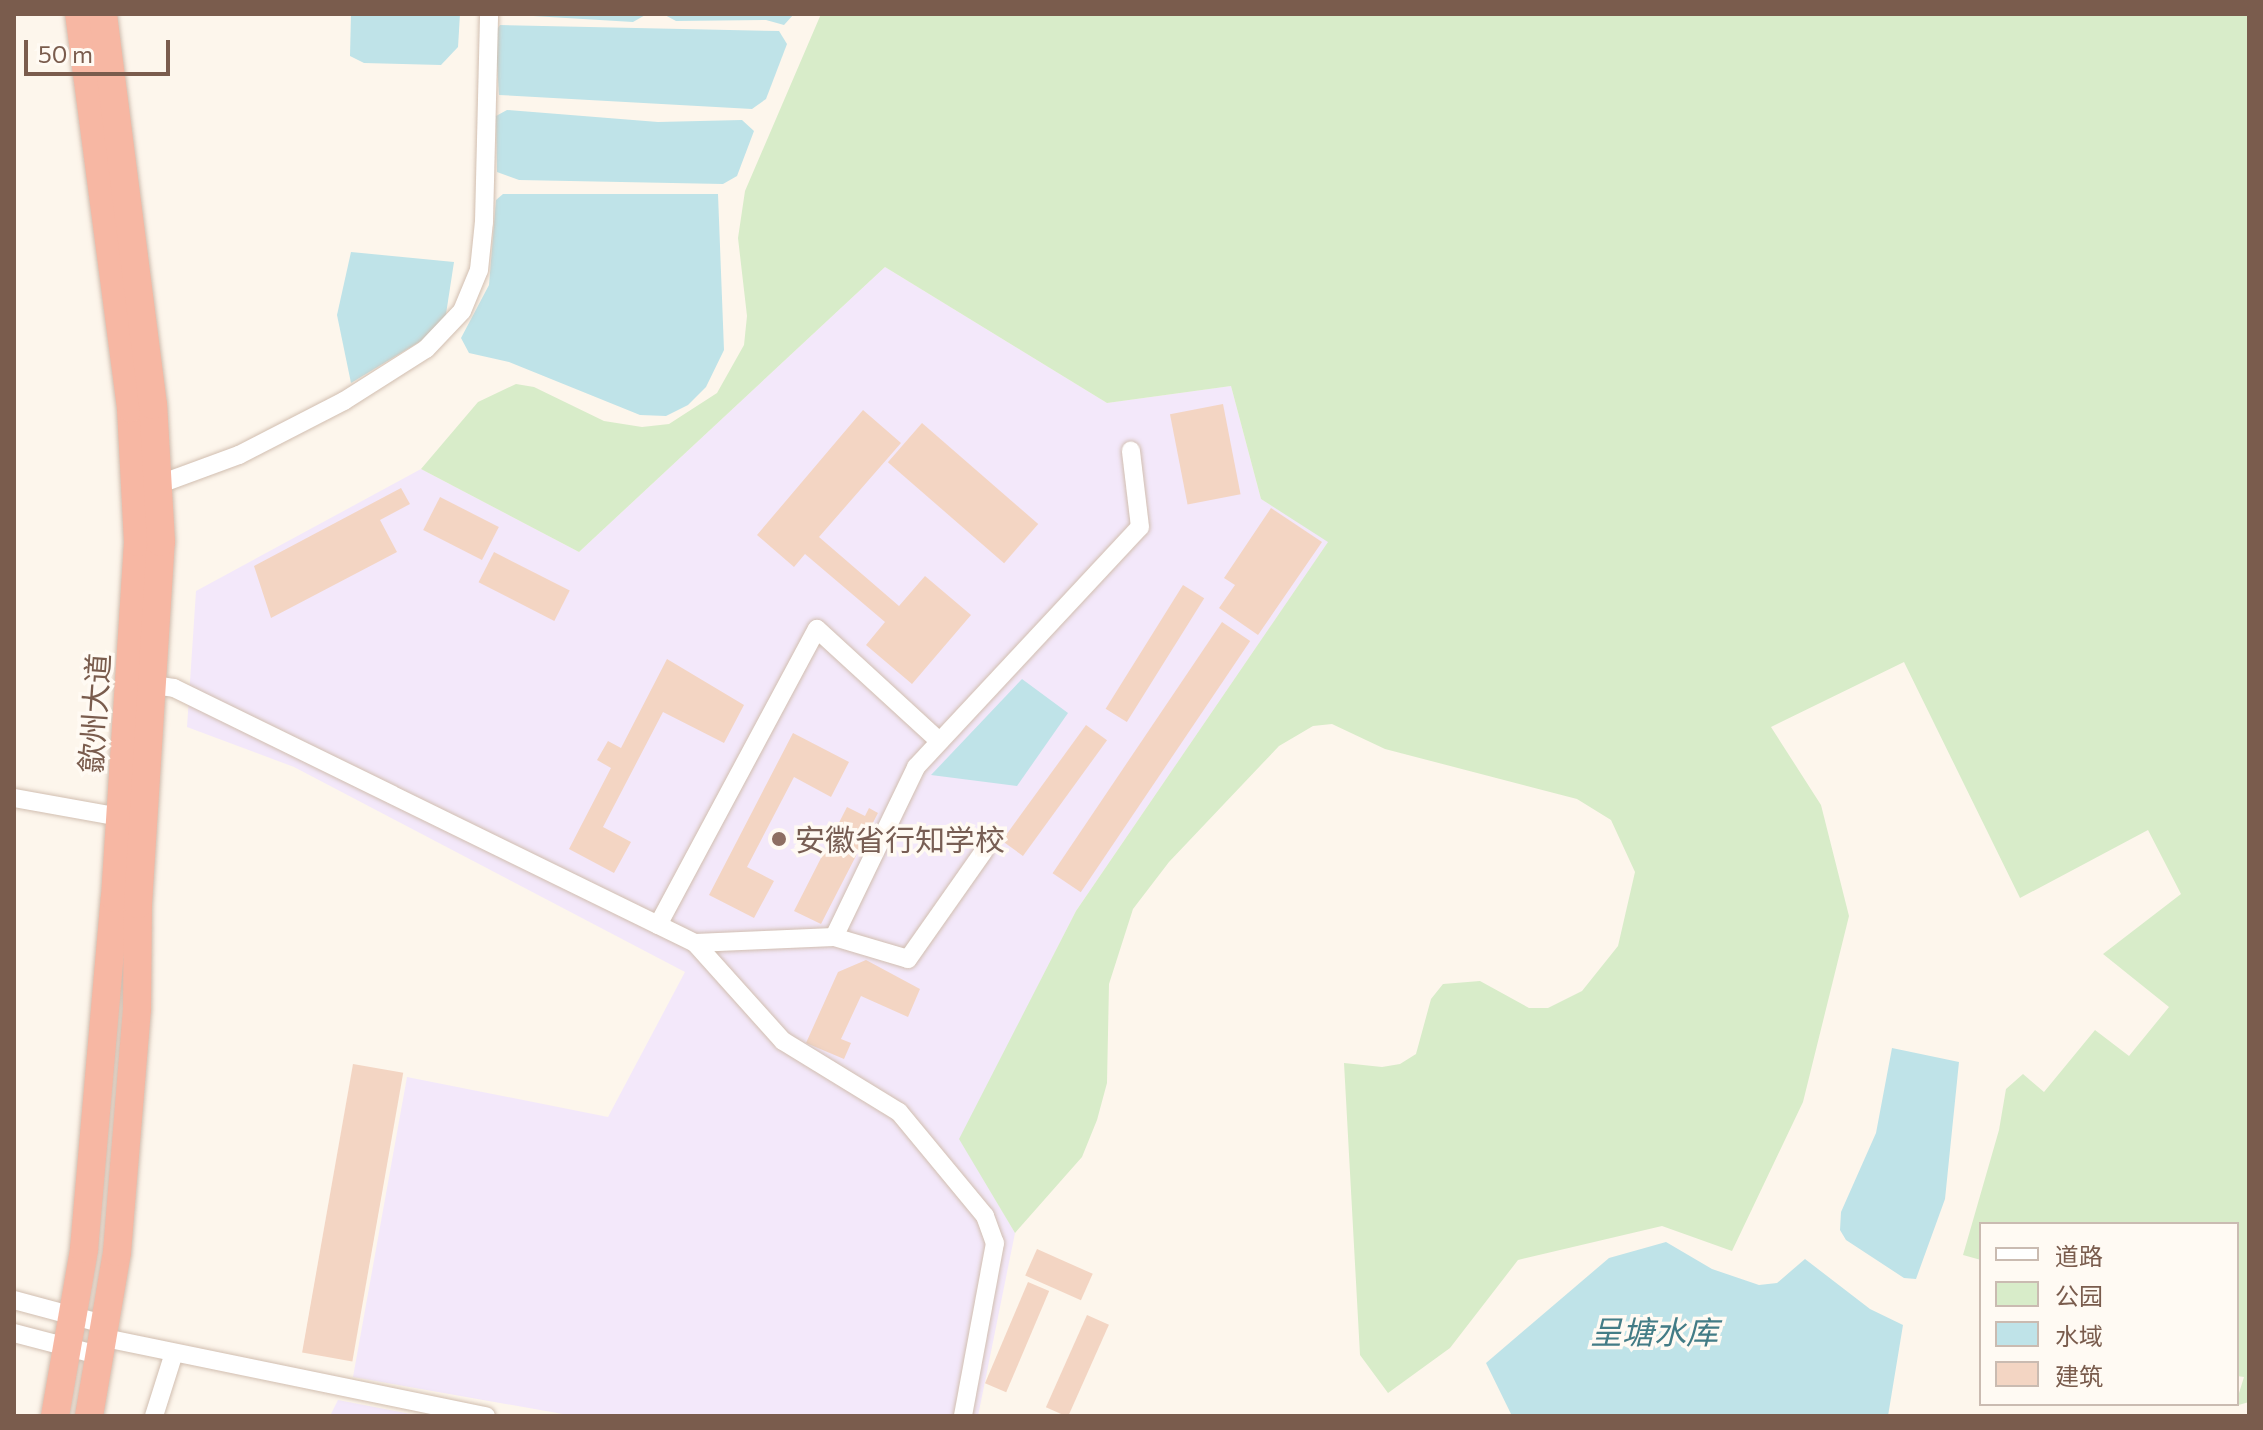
<!DOCTYPE html>
<html>
<head>
<meta charset="utf-8">
<style>
  body { margin:0 }
  #map { position:relative; width:2263px; height:1430px; overflow:hidden; background:#fdf6ec; font-family:Commissioner,"Noto Sans SC",sans-serif }
  div>[style] { position:absolute }
  [style*='--x'] { left:calc(var(--x)*1px); top:calc(var(--y)*1px); width:calc(var(--w)*1px); rotate:calc(var(--a)*1deg) }
  .education>* { inset:0; background:#f3e8fa }
  .green>* { inset:0; background:#d8ecc9 }
  .water>* { inset:0; background:#bfe3e8 }
  .building>* { inset:0; background:#f3d5c3; transform-origin:0 0 }
  .roads { filter:drop-shadow(0 0 2px #d1beb0) drop-shadow(0 0 2px #d1beb0) }
  .minor>* { height:18px; margin:-9px; padding:0 9px; transform-origin:9px; border-radius:9px; background:#fff }
  .highway>* { height:28px; margin:-14px; padding:0 14px; transform-origin:14px; border-radius:14px; background:#f7b7a3 }
  .dots>* { width:22px; height:22px; translate:-50% -50%; box-sizing:border-box; border:4px solid #fffaf3; border-radius:50% }
  span { translate:-50% -50%; white-space:nowrap; text-align:center; line-height:1.15; -webkit-text-stroke:7px #fffaf3; paint-order:stroke }
  .street-label { font-size:30px; color:#7a5c4d }
  .education-label { font-size:30px; color:#785e54 }
  .left { translate:0 -50%; text-align:left }
  .water-label { font-size:32px; color:#437c86; font-style:italic }
  .frame { position:absolute; inset:0; border:16px solid #7a5c4d; pointer-events:none }
  .legend { position:absolute; left:1979px; top:1222px; width:260px; height:184px; box-sizing:border-box; background:#fffaf3; border:2px solid #cabbb1; margin:0; padding:10px 14px; list-style:none; font-size:24px; color:#7a5c4d }
  .legend li { display:flex; align-items:center; gap:16px; height:40px }
  .legend b { width:40px; border:2px solid #cabbb1 }
  .scale { position:absolute; left:24px; top:40px; width:146px; height:36px; box-sizing:border-box; border:4px solid #7a5c4d; border-top:0; padding-left:10px; font-size:24px; line-height:28px; white-space:nowrap; color:#7a5c4d; -webkit-text-stroke:6px #fffaf3; paint-order:stroke }
</style>
</head>
<body>
<div id="map">
  <div class="education">
    <i style="clip-path:polygon(885px 267px,1107px 403px,1231px 386px,1261px 499px,1329px 541px,1076px 911px,960px 1139px,1015px 1233px,978px 1416px,574px 1416px,353px 1377px,407px 1077px,608px 1117px,685px 972px,294px 767px,187px 727px,196px 591px,421px 469px,579px 552px)"></i>
    <i style="clip-path:polygon(338px 1400px,421px 1416px,330px 1416px)"></i>
  </div>
  <div class="green">
    <i style="clip-path:polygon(821px 14px,2249px 14px,2249px 1402px,2235px 1406px,2244px 1377px,2237px 1376px,2237px 1224px,1981px 1224px,1981px 1260px,1963px 1255px,1999px 1130px,2006px 1089px,2023px 1074px,2044px 1092px,2095px 1030px,2129px 1056px,2169px 1007px,2103px 954px,2181px 894px,2148px 830px,2020px 898px,1904px 662px,1771px 727px,1821px 805px,1849px 916px,1803px 1102px,1732px 1251px,1662px 1226px,1518px 1260px,1450px 1348px,1388px 1393px,1360px 1355px,1344px 1063px,1382px 1067px,1400px 1064px,1416px 1054px,1431px 999px,1443px 984px,1480px 981px,1529px 1008px,1548px 1008px,1582px 991px,1618px 946px,1635px 872px,1611px 820px,1577px 799px,1385px 749px,1332px 724px,1313px 726px,1279px 746px,1169px 862px,1133px 909px,1109px 984px,1107px 1083px,1097px 1120px,1082px 1157px,1015px 1233px,959px 1139px,1076px 911px,1328px 542px,1261px 499px,1231px 386px,1107px 403px,885px 267px,579px 552px,421px 469px,478px 402px,516px 384px,534px 387px,604px 421px,642px 427px,669px 424px,717px 393px,744px 345px,747px 316px,738px 238px,745px 191px)"></i>
  </div>
  <div class="water">
    <i style="clip-path:polygon(351px 14px,460px 14px,458px 47px,441px 65px,364px 63px,350px 56px)"></i>
    <i style="clip-path:polygon(500px 14px,647px 14px,633px 22px)"></i>
    <i style="clip-path:polygon(663px 14px,794px 14px,784px 25px,766px 20px,676px 21px)"></i>
    <i style="clip-path:polygon(500px 25px,779px 31px,787px 44px,766px 99px,752px 109px,499px 95px,495px 32px)"></i>
    <i style="clip-path:polygon(507px 110px,658px 122px,742px 120px,754px 131px,737px 176px,723px 184px,519px 180px,497px 172px,496px 116px)"></i>
    <i style="clip-path:polygon(503px 194px,718px 194px,724px 350px,706px 387px,688px 405px,666px 416px,640px 415px,509px 362px,469px 353px,461px 338px,489px 285px,496px 200px)"></i>
    <i style="clip-path:polygon(351px 252px,454px 262px,444px 327px,351px 383px,337px 315px)"></i>
    <i style="clip-path:polygon(1022px 679px,1068px 713px,1017px 786px,931px 775px)"></i>
    <i style="clip-path:polygon(1892px 1048px,1959px 1062px,1945px 1199px,1916px 1279px,1904px 1278px,1846px 1240px,1840px 1230px,1841px 1212px,1876px 1133px)"></i>
    <i style="clip-path:polygon(1666px 1242px,1712px 1269px,1759px 1285px,1777px 1283px,1805px 1259px,1870px 1309px,1903px 1325px,1888px 1416px,1512px 1416px,1486px 1363px,1609px 1258px)"></i>
  </div>
  <div class="building">
    <i style="left:1223px;top:404px;width:92px;height:54px;rotate:79deg"></i>
    <i style="clip-path:polygon(863px 410px,901px 443px,819px 537px,899px 606px,925px 576px,971px 615px,912px 684px,866px 645px,885px 622px,805px 554px,794px 567px,757px 535px)"></i>
    <i style="left:922px;top:423px;width:154px;height:52px;rotate:41deg"></i>
    <i style="clip-path:polygon(401px 488px,410px 504px,380px 520px,397px 552px,271px 618px,254px 566px)"></i>
    <i style="left:440px;top:497px;width:66px;height:37px;rotate:27deg"></i>
    <i style="clip-path:polygon(1271px 508px,1322px 542px,1258px 635px,1219px 608px,1235px 585px,1224px 578px)"></i>
    <i style="left:494px;top:552px;width:85px;height:34px;rotate:27deg"></i>
    <i style="left:1183px;top:585px;width:25px;height:146px;rotate:32deg"></i>
    <i style="left:1222px;top:622px;width:34px;height:303px;rotate:34deg"></i>
    <i style="clip-path:polygon(667px 659px,744px 705px,724px 743px,663px 712px,603px 827px,631px 842px,614px 873px,569px 849px,611px 768px,597px 760px,608px 741px,621px 748px)"></i>
    <i style="left:1086px;top:725px;width:26px;height:143px;rotate:36deg"></i>
    <i style="clip-path:polygon(793px 733px,849px 762px,831px 797px,794px 777px,747px 867px,774px 881px,754px 918px,709px 895px)"></i>
    <i style="clip-path:polygon(847px 807px,865px 816px,869px 808px,878px 813px,821px 924px,794px 911px)"></i>
    <i style="clip-path:polygon(866px 960px,920px 989px,908px 1017px,861px 996px,841px 1039px,851px 1043px,844px 1059px,806px 1043px,838px 972px)"></i>
    <i style="left:353px;top:1064px;width:51px;height:293px;rotate:10deg"></i>
    <i style="left:1037px;top:1249px;width:61px;height:29px;rotate:24deg"></i>
    <i style="left:1028px;top:1282px;width:23px;height:110px;rotate:23deg"></i>
    <i style="left:1087px;top:1315px;width:24px;height:101px;rotate:24deg"></i>
  </div>
  <div class="roads">
    <div class="minor">
      <i style="--x:160;--y:484;--w:84;--a:-20.2"></i>
      <i style="--x:239;--y:455;--w:118;--a:-27.2"></i>
      <i style="--x:344;--y:401;--w:97;--a:-32.4"></i>
      <i style="--x:426;--y:349;--w:52;--a:-46.5"></i>
      <i style="--x:462;--y:311;--w:44;--a:-67.5"></i>
      <i style="--x:479;--y:270;--w:48;--a:-84.1"></i>
      <i style="--x:484;--y:222;--w:208;--a:-88.6"></i>
      <i style="--x:153;--y:685;--w:21;--a:8"></i>
      <i style="--x:174;--y:688;--w:580;--a:26.08"></i>
      <i style="--x:695;--y:943;--w:132;--a:48.1"></i>
      <i style="--x:783;--y:1041;--w:136;--a:31.5"></i>
      <i style="--x:899;--y:1112;--w:135;--a:50.4"></i>
      <i style="--x:985;--y:1216;--w:29;--a:70"></i>
      <i style="--x:995;--y:1243;--w:176;--a:100.5"></i>
      <i style="--x:14;--y:798;--w:108;--a:10.2"></i>
      <i style="--x:658;--y:925;--w:336;--a:-61.8"></i>
      <i style="--x:817;--y:629;--w:164;--a:42.5"></i>
      <i style="--x:834;--y:937;--w:189;--a:-64.2"></i>
      <i style="--x:916;--y:767;--w:328;--a:-47"></i>
      <i style="--x:1140;--y:527;--w:77;--a:-96.8"></i>
      <i style="--x:695;--y:943;--w:139;--a:-2.5"></i>
      <i style="--x:834;--y:937;--w:77;--a:16.6"></i>
      <i style="--x:908;--y:959;--w:132;--a:-54.9"></i>
      <i style="--x:14;--y:1300;--w:96;--a:15"></i>
      <i style="--x:14;--y:1333;--w:91;--a:14.6"></i>
      <i style="--x:105;--y:1338;--w:389;--a:11.6"></i>
      <i style="--x:154;--y:1416;--w:66;--a:-72.4"></i>
    </div>
    <div class="highway">
      <i style="--x:55;--y:1416;--w:169;--a:-80.1"></i>
      <i style="--x:84;--y:1249;--w:352;--a:-85"></i>
      <i style="--x:115;--y:898;--w:357;--a:-86.3"></i>
      <i style="--x:138;--y:542;--w:134;--a:-93"></i>
      <i style="--x:131;--y:408;--w:397;--a:-97.5"></i>
      <i style="--x:89;--y:1416;--w:166;--a:-80.3"></i>
      <i style="--x:117;--y:1252;--w:244;--a:-85.3"></i>
      <i style="--x:137;--y:1009;--w:105;--a:-89.5"></i>
      <i style="--x:138;--y:904;--w:363;--a:-86.4"></i>
      <i style="--x:161;--y:542;--w:137;--a:-93.3"></i>
      <i style="--x:153;--y:405;--w:394;--a:-97.3"></i>
    </div>
  </div>
  <div class="dots">
    <i style="left:779px;top:839px;background:#8d6e63"></i>
  </div>
  <div class="street-label">
    <span style="left:94px;top:713px;rotate:-86deg">歙州大道</span>
  </div>
  <div class="education-label">
    <span class="left" style="left:795px;top:839px">安徽省行知学校</span>
  </div>
  <div class="water-label">
    <span style="left:1654px;top:1331px">呈塘水库</span>
  </div>
  <div class="frame"></div>
  <ul class="legend">
  <li><b style="height:10px;background:#fff"></b>道路</li>
  <li><b style="height:22px;background:#d8ecc9"></b>公园</li>
  <li><b style="height:22px;background:#bfe3e8"></b>水域</li>
  <li><b style="height:22px;background:#f3d5c3"></b>建筑</li>
  </ul>
  <div class="scale">50 m</div>
</div>
</body>
</html>
